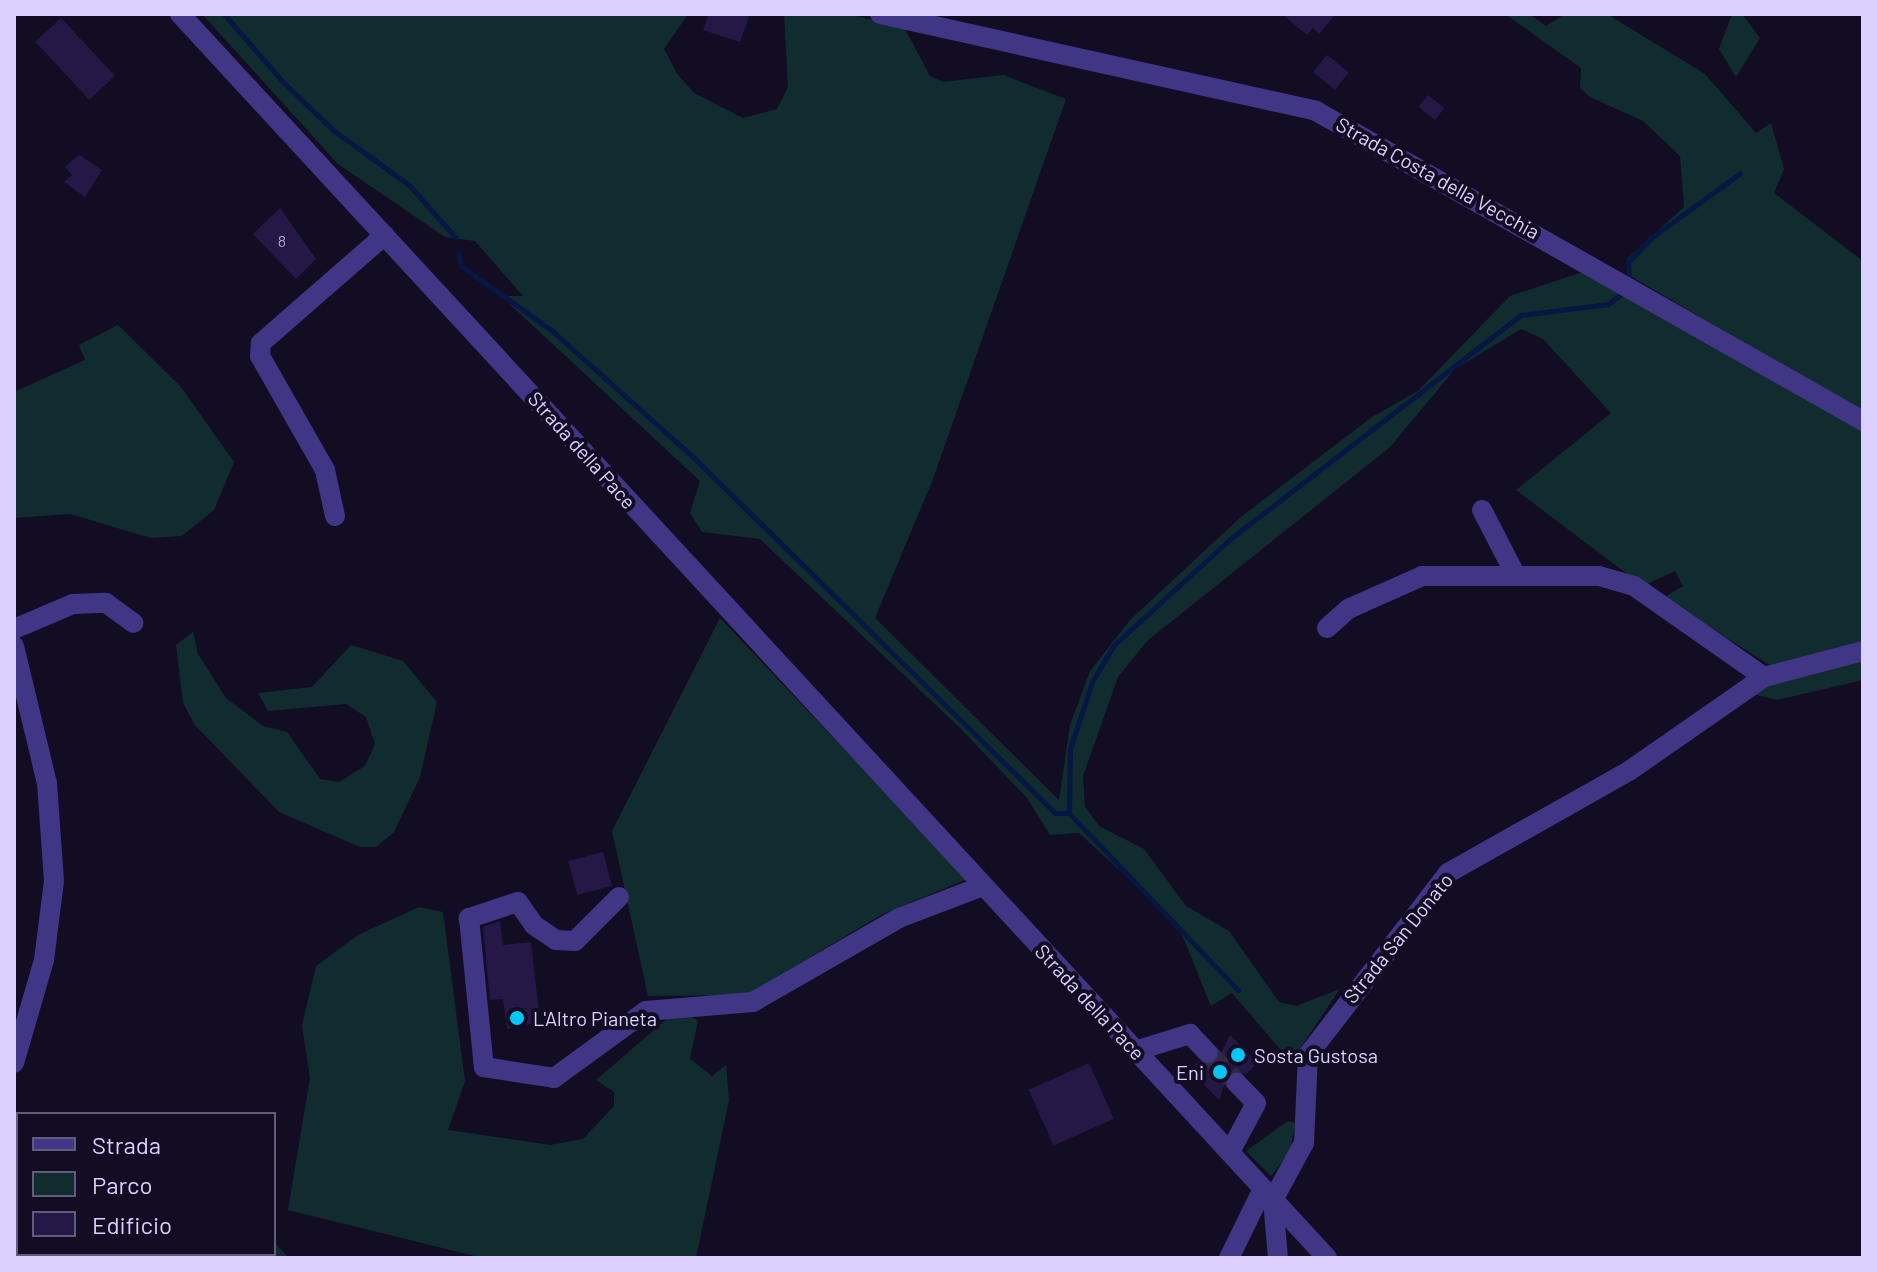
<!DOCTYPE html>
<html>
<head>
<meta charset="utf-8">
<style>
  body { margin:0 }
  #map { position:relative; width:1877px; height:1272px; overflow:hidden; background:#130d24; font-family:Barlow,sans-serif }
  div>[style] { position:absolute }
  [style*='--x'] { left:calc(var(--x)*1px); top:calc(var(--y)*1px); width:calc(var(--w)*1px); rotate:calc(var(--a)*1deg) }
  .green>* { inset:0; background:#102c2e }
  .stream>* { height:5px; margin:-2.5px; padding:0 2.5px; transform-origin:2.5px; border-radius:2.5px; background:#071643 }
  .building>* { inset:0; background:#261846; transform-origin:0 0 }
  .minor-tunnel>* { height:20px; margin-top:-10px; transform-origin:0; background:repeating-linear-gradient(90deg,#312a45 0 20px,transparent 0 30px) }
  .minor>* { height:20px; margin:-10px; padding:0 10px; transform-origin:10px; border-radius:10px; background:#413586 }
  .dots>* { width:22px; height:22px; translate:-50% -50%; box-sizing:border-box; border:4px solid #130d24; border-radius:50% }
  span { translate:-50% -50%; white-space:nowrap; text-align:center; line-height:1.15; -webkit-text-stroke:8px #130d24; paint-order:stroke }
  .number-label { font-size:16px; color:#aea2d1 }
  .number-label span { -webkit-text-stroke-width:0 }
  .street-label { font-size:20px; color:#dbd0ff }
  .poi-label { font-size:20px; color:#dbd0ff }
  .left { translate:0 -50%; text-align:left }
  .right { translate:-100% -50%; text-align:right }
  .frame { position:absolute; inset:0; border:16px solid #dbd0ff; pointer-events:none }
  .legend { position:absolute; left:16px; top:1112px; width:260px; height:144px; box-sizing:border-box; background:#130d24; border:2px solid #635b7c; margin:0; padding:10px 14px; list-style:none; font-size:24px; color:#dbd0ff }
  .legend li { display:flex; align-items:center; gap:16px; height:40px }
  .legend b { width:40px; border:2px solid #635b7c }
</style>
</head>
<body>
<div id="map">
  <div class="green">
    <i style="clip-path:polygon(202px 14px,688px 14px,664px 49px,678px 75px,694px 93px,743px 118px,777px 109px,788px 87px,784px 14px,847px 14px,904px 27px,930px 76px,943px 82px,1003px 75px,1066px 99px,933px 479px,875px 618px,1059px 800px,1070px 725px,1090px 671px,1131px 619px,1241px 517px,1372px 417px,1418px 391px,1510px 296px,1586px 271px,1863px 427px,1863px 646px,1776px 669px,1663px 598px,1683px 586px,1675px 571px,1643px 586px,1516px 490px,1611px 413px,1543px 339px,1521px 329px,1455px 369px,1390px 447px,1147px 641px,1118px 677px,1083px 776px,1085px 807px,1099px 826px,1144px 849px,1186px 906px,1229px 931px,1279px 1002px,1296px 1006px,1340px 989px,1291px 1062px,1232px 993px,1211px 1006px,1181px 932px,1128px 878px,1079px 833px,1050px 835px,1027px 798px,959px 727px,760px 539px,702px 532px,690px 513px,700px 481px,501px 296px,523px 296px,475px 241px,445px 237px,338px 164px)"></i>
    <i style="clip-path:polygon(1505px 14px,1529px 14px,1546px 26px,1565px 14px,1607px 14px,1705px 74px,1756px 133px,1771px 123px,1784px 169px,1774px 193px,1863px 261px,1863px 412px,1627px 274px,1627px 259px,1684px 207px,1680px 156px,1643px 121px,1590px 97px,1580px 88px,1581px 68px)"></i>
    <i style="clip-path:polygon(1732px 14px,1742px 14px,1760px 38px,1736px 77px,1719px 49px)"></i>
    <i style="clip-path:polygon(118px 325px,181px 387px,234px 462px,214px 510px,182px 536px,151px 538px,70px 514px,14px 518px,14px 392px,85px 360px,79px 345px)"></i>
    <i style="clip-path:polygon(720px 618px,967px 879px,883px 914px,746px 995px,648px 996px,612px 831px)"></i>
    <i style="clip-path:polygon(193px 632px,198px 654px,226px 698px,263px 726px,287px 732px,320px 779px,339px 782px,365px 766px,375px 744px,366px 717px,346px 704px,268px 711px,258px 693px,312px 687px,351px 645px,403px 661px,437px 702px,420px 777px,394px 832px,376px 847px,360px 847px,279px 812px,195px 725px,183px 703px,176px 645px)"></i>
    <i style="clip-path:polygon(1863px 657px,1863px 680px,1777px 700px,1757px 695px,1755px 688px)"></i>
    <i style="clip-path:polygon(419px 907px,443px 912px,465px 1081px,448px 1130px,550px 1145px,583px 1139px,614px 1106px,614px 1092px,596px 1080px,676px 1011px,698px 1020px,690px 1059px,712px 1076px,726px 1065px,729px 1100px,696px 1258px,483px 1258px,288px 1210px,310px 1078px,302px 1026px,316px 966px,358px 935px)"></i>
    <i style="clip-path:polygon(1288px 1121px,1295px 1123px,1290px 1152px,1271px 1176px,1246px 1151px)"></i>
    <i style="clip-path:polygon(14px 1161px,18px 1254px,274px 1254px,274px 1242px,288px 1257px,14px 1258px)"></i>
  </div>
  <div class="stream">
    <i style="--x:224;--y:14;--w:90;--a:49.1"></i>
    <i style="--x:283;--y:82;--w:69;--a:43.8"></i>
    <i style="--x:333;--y:130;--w:94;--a:35.9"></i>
    <i style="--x:409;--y:185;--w:71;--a:48.4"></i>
    <i style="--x:458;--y:253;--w:13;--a:77"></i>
    <i style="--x:461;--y:266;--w:109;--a:35.3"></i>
    <i style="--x:550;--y:329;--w:191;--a:41.8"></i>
    <i style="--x:692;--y:456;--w:509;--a:44.52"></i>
    <i style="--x:1055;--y:813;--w:14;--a:0"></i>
    <i style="--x:1629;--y:276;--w:14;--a:-94"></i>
    <i style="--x:1628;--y:262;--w:33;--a:-46"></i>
    <i style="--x:1651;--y:238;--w:110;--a:-36.1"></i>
    <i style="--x:1238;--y:990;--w:245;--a:-133.7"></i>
    <i style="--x:1069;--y:813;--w:64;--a:-89.1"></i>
    <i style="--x:1070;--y:749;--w:71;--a:-71.8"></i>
    <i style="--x:1092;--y:682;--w:43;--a:-59.3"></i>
    <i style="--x:1114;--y:645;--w:157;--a:-42.4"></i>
    <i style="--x:1230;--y:539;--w:367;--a:-37.6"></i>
    <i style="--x:1521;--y:315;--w:88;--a:-7.2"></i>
    <i style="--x:1608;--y:304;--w:15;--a:-37"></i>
  </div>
  <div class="building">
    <i style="clip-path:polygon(709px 14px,750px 14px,740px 42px,703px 30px)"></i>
    <i style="clip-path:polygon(1282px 14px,1336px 14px,1319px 34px,1313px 28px,1307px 35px)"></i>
    <i style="left:61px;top:18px;width:79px;height:35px;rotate:47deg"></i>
    <i style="left:1327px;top:55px;width:28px;height:22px;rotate:39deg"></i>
    <i style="left:1428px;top:95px;width:21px;height:15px;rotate:39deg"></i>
    <i style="clip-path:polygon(79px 155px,102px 170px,85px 197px,64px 182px,72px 175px,65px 167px)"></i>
    <i style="clip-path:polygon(280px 208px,316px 259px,296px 279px,253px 234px)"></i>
    <i style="left:603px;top:852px;width:35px;height:36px;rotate:75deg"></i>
    <i style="clip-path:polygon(500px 921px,503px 945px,531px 942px,540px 1022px,507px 1029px,503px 999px,490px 1000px,483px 927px)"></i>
    <i style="clip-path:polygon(1230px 1035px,1258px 1063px,1246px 1074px,1228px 1074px,1219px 1100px,1190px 1070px,1198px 1062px,1216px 1063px)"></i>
    <i style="left:1089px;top:1063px;width:61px;height:66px;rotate:66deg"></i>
  </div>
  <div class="minor-tunnel">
    <i style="--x:1208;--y:1053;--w:42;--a:46"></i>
  </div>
  <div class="minor">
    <i style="--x:180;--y:14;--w:1692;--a:47.32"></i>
    <i style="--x:880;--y:14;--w:447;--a:12.5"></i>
    <i style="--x:1316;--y:111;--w:629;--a:29.54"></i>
    <i style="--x:1482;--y:510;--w:74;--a:62.7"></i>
    <i style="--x:335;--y:516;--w:47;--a:-102.3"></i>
    <i style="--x:325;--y:470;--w:131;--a:-119.7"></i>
    <i style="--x:260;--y:356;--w:13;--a:-86"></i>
    <i style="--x:261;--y:343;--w:164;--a:-41.1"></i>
    <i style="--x:1327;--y:628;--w:28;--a:-42"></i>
    <i style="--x:1348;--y:609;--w:81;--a:-24"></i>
    <i style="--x:1422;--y:576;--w:177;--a:0"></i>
    <i style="--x:1599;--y:576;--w:36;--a:16"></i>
    <i style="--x:1634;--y:586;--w:159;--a:35"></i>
    <i style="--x:14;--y:629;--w:64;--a:-23"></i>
    <i style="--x:73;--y:604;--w:33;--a:-2"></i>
    <i style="--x:106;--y:603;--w:34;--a:36"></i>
    <i style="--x:14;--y:646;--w:141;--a:76.5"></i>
    <i style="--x:47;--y:783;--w:98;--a:85.9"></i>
    <i style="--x:54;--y:881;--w:80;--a:97.2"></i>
    <i style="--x:44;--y:960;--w:107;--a:106.2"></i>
    <i style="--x:619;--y:897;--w:62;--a:135"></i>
    <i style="--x:575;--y:941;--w:19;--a:-177"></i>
    <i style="--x:556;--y:940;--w:27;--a:-146"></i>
    <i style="--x:534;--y:925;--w:28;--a:-125"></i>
    <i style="--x:518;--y:902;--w:52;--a:161.9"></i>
    <i style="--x:469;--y:918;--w:150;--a:84.3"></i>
    <i style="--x:484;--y:1067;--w:71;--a:8.9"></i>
    <i style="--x:554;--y:1078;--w:114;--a:-36.1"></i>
    <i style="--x:646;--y:1011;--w:107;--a:-4.8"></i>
    <i style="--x:753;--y:1002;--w:168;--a:-29.9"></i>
    <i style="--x:899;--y:918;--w:90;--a:-20.9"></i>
    <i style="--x:1135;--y:1051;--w:58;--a:-17.2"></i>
    <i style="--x:1190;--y:1034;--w:26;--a:47"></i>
    <i style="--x:1230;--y:1152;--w:55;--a:-62"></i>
    <i style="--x:1256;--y:1103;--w:28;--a:-134"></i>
    <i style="--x:1229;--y:1258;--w:77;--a:-63.8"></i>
    <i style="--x:1278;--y:1258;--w:58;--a:-94.9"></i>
    <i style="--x:1273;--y:1200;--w:65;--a:-61.5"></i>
    <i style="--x:1304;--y:1143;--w:88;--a:-87.4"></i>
    <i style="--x:1308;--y:1055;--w:230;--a:-52.4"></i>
    <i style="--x:1448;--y:873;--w:208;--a:-29.4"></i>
    <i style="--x:1629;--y:771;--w:165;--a:-34.8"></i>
    <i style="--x:1764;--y:677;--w:102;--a:-14.7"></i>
  </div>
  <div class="dots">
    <i style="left:517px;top:1018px;background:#00c7fb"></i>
    <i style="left:1238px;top:1055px;background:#00c7fb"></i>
    <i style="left:1220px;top:1072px;background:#00c7fb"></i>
  </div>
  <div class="number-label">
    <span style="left:282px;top:241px">8</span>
  </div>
  <div class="street-label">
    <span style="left:1438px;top:178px;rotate:29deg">Strada Costa della Vecchia</span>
    <span style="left:582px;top:450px;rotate:48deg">Strada della Pace</span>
    <span style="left:1398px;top:938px;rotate:-51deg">Strada San Donato</span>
    <span style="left:1090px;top:1002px;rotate:47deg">Strada della Pace</span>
  </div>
  <div class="poi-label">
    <span class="left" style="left:533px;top:1018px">L'Altro Pianeta</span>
    <span class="left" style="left:1254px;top:1055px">Sosta Gustosa</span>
    <span class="right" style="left:1204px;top:1072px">Eni</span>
  </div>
  <div class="frame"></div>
  <ul class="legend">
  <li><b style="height:10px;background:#413586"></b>Strada</li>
  <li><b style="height:22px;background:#102c2e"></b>Parco</li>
  <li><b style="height:22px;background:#261846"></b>Edificio</li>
  </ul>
</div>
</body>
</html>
